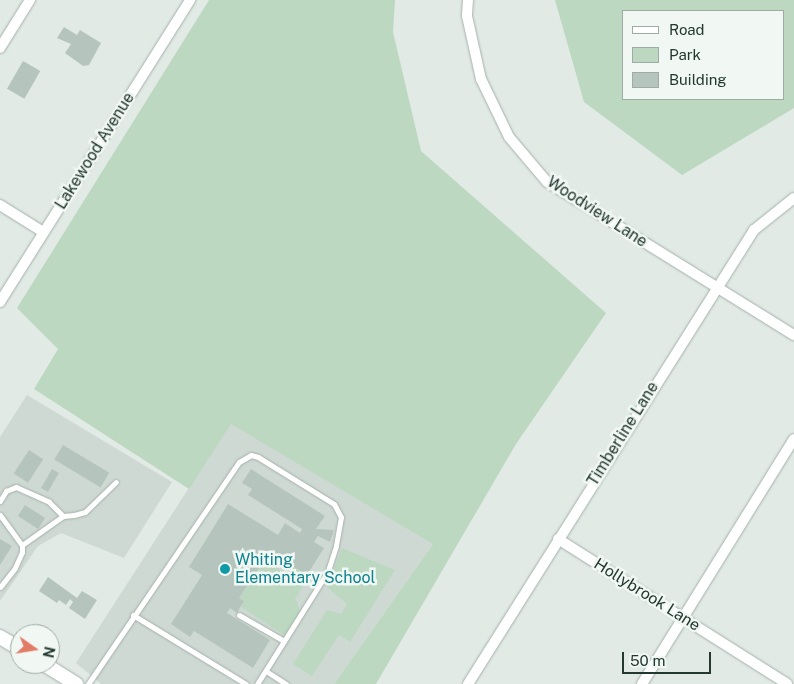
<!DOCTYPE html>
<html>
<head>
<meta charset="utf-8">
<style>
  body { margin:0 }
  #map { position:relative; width:794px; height:684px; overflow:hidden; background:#e1eae5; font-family:"Public Sans",sans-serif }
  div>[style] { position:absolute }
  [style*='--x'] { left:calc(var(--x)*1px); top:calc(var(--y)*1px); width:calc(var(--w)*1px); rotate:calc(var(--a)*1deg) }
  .built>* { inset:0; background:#cfd9d4 }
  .green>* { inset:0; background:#bcd8c1 }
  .building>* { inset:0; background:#b6c4be; transform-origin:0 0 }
  .roads { filter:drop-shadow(0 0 1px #a4b1ab) drop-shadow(0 0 1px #a4b1ab) }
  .lane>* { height:5px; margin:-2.5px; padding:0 2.5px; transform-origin:2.5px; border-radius:2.5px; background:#fff }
  .street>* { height:10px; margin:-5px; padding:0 5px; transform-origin:5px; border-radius:5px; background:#fff }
  .secondary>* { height:14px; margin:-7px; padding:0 7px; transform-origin:7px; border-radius:7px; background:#fff }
  .dots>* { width:14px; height:14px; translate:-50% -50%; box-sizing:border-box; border:2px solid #f1f7f3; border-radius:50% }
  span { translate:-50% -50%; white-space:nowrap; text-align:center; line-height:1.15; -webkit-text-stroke:5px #f1f7f3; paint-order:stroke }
  .street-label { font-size:16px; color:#233831 }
  .culture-label { font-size:16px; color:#0d838f }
  .left { translate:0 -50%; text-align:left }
  .legend { position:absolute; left:622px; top:10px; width:162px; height:90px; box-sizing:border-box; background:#f1f7f3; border:1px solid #9faba5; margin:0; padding:6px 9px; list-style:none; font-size:15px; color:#233831 }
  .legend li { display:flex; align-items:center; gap:10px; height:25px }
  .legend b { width:25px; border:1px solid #9faba5 }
  .north { position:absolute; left:10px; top:624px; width:50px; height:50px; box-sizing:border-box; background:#f1f7f3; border:1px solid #9faba5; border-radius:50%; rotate:103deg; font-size:14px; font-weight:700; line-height:20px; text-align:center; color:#233831 }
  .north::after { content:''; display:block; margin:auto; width:18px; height:22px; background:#e27c66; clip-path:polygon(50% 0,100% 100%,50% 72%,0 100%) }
  .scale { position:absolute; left:622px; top:652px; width:89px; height:22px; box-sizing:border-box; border:2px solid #233831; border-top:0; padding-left:6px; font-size:15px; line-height:18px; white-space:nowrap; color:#233831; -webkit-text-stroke:4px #f1f7f3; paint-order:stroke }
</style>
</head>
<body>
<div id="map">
  <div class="built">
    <i style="clip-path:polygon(303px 311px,433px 544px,334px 684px,101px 684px,76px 663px)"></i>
    <i style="clip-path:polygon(27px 395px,172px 482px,124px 558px,61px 533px,38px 546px,0 601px,0 437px)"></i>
  </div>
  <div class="green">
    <i style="clip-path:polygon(209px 0,395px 0,393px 32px,421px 151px,606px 313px,516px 444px,376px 684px,334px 684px,433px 544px,231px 424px,189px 489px,34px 389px,58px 349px,17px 308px)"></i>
    <i style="clip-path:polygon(evenodd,555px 0,794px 0,794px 108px,682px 175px,584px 102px,555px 0,623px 11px,783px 11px,783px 99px,623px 99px,623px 11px)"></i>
    <i style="clip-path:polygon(342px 548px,395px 570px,350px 642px,339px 635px,312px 676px,293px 664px,327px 610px,341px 614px,347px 604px,327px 587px)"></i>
    <i style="clip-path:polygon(266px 556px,275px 562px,284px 577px,294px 567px,307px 575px,298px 596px,295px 597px,301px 614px,287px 637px,241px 607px,244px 601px,239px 598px)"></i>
  </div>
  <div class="building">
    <i style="clip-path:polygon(64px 27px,77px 35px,80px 30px,101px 43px,89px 65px,83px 66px,65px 53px,71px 44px,57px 38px)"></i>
    <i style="left:23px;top:61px;width:20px;height:32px;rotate:30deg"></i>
    <i style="left:63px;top:445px;width:54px;height:17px;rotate:31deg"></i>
    <i style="left:29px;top:450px;width:17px;height:28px;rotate:33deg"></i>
    <i style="left:52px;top:469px;width:8px;height:22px;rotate:30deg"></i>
    <i style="clip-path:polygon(251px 469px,325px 516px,316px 529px,334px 530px,330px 542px,318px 536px,314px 542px,324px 548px,307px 575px,294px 567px,291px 570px,267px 555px,239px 598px,244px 601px,237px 613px,230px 608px,227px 613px,270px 640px,253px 668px,194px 631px,190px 637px,171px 624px,202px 575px,189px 567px,228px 504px,278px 535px,285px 523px,300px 533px,302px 529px,248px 495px,252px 489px,242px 483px)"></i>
    <i style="left:25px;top:505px;width:24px;height:13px;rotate:33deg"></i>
    <i style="clip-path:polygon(0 539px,12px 546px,0 565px)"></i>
    <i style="clip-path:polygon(48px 577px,77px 598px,82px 591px,97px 600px,85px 619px,69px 608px,73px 602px,70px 599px,66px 605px,59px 600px,57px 603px,39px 591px)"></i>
  </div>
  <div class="roads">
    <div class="lane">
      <i style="--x:0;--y:501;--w:12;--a:-59"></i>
      <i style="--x:6;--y:491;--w:11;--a:-22"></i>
      <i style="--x:16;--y:487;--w:36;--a:24"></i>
      <i style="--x:49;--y:502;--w:20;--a:45"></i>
      <i style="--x:63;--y:516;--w:11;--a:-5"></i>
      <i style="--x:74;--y:515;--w:11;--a:-15"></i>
      <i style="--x:85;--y:512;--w:43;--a:-44.1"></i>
      <i style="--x:0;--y:515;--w:37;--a:54"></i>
      <i style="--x:22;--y:545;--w:7;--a:90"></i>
      <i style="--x:22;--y:552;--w:17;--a:114"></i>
      <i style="--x:15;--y:568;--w:24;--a:128"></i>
      <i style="--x:22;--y:545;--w:50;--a:-35.3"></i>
      <i style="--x:133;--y:615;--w:132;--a:31.4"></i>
      <i style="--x:239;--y:615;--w:52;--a:30"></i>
      <i style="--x:266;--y:671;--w:24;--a:33"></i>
      <i style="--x:88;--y:684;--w:268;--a:-55.8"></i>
      <i style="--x:239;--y:462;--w:14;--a:-30"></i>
      <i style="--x:251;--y:455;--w:7;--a:16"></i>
      <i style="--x:258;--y:457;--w:89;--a:31.7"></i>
      <i style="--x:334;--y:504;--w:15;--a:62"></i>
      <i style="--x:341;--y:517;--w:29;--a:100"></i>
      <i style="--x:336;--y:546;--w:26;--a:108"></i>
      <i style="--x:328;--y:571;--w:133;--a:122.1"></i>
    </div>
    <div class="street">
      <i style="--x:468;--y:0;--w:16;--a:94"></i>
      <i style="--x:467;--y:16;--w:65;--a:77.5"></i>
      <i style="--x:481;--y:79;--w:64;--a:64.2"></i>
      <i style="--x:509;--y:137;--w:59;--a:49.8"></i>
      <i style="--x:547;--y:182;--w:291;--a:31.8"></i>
      <i style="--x:0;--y:48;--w:57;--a:-58"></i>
      <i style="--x:0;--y:205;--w:51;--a:32.1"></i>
      <i style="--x:0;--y:302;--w:357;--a:-57.8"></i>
      <i style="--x:558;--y:539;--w:271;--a:32.3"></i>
      <i style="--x:468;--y:684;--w:537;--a:-57.79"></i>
      <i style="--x:754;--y:230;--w:51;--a:-38.7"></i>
      <i style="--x:642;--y:684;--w:288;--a:-58.2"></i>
    </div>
    <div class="secondary">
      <i style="--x:0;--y:637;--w:23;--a:31"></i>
      <i style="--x:44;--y:664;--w:38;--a:32"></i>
    </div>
  </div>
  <div class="dots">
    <i style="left:225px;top:569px;background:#0f9aa8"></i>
  </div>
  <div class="street-label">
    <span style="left:95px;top:151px;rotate:-58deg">Lakewood Avenue</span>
    <span style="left:597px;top:212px;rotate:33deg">Woodview Lane</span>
    <span style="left:623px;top:434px;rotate:-58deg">Timberline Lane</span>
    <span style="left:647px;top:595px;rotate:32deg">Hollybrook Lane</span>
  </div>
  <div class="culture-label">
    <span class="left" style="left:235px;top:569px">Whiting<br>Elementary School</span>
  </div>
  <ul class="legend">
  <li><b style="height:6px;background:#fff"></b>Road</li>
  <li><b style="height:14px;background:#bcd8c1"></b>Park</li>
  <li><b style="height:14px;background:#b6c4be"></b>Building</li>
  </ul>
  <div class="north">N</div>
  <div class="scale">50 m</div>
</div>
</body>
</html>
